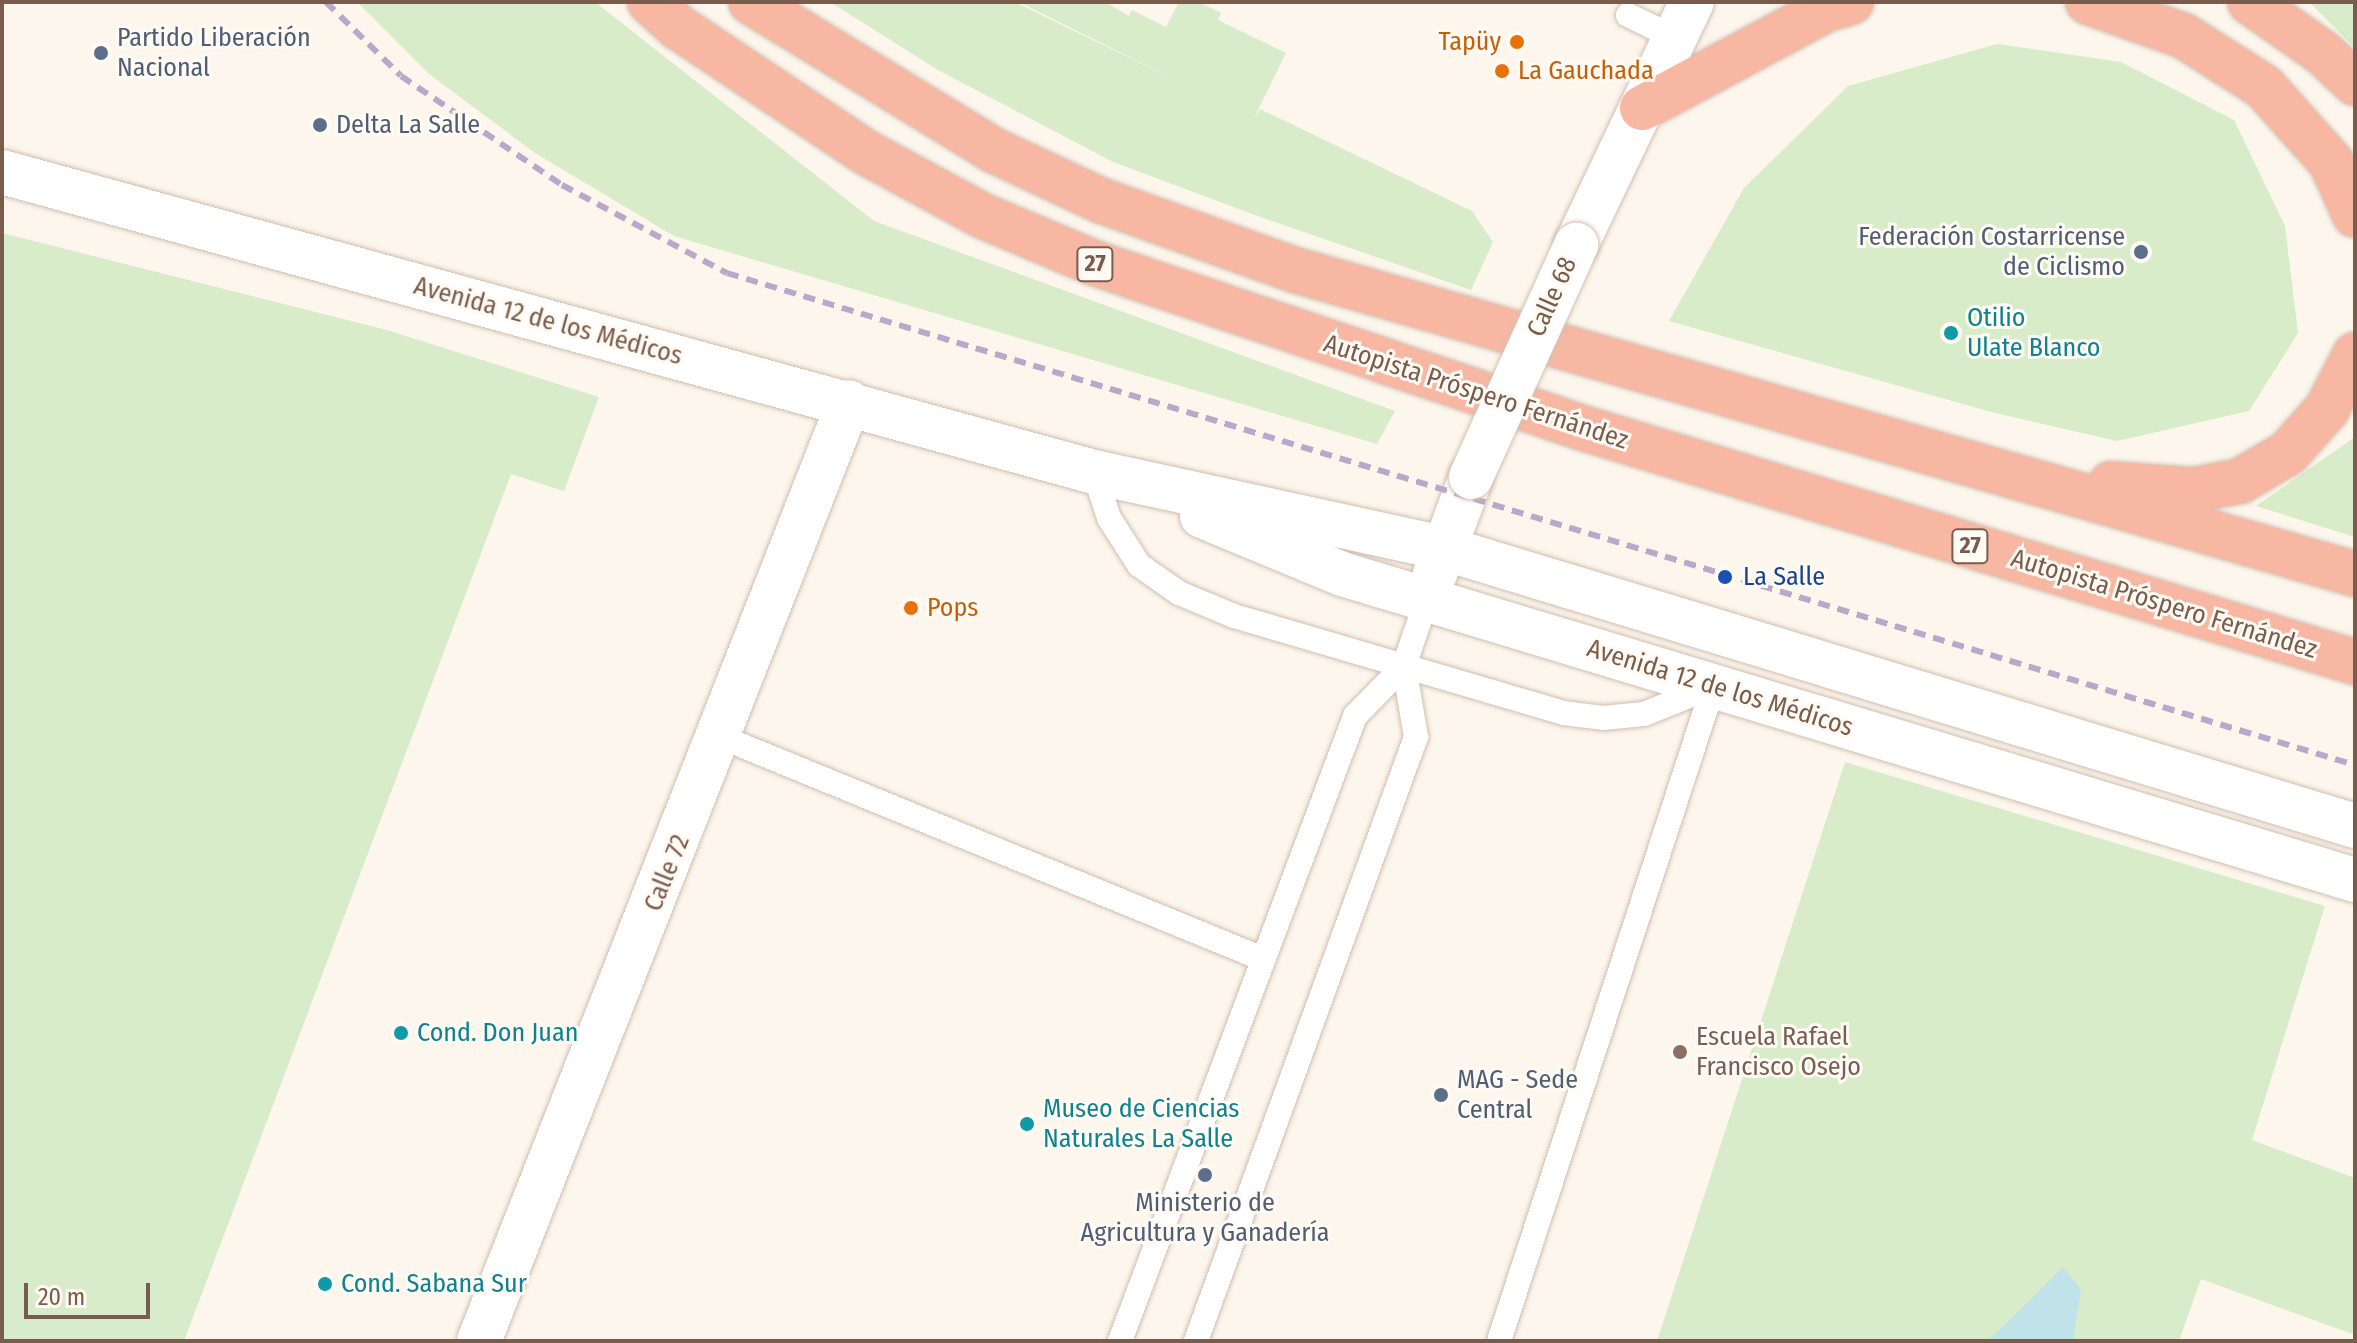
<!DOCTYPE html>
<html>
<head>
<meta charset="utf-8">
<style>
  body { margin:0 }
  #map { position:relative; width:2357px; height:1343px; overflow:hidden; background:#fdf6ec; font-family:"Fira Sans Condensed",sans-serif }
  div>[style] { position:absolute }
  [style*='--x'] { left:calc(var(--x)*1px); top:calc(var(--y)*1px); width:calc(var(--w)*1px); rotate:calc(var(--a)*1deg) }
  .green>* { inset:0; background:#d8ecc9 }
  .water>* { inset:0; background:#bfe3e8 }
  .roads { filter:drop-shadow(0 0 2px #d1beb0) drop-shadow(0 0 2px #d1beb0) }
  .lane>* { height:24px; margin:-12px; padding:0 12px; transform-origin:12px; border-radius:12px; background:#fff }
  .street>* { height:44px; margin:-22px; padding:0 22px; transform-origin:22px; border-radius:22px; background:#fff }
  .secondary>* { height:44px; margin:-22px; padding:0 22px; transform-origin:22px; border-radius:22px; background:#fff }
  .highway>* { height:44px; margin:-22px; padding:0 22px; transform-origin:22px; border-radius:22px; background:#f7b7a3 }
  .rail>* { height:6px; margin-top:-3px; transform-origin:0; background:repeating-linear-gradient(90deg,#b9a8c9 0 12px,transparent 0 20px) }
  .bridges { filter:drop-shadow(0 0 2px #d6c0b0) drop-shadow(0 0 2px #d6c0b0) }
  .secondary-bridge>* { height:44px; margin:-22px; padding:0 22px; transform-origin:22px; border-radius:22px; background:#fff }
  .dots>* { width:22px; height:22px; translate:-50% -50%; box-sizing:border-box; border:4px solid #fffaf3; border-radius:50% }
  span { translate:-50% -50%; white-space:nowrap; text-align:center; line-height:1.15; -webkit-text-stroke:6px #fffaf3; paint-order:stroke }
  .shield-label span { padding:2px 6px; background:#fffaf3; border:2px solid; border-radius:6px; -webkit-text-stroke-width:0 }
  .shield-label { font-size:24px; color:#7a5c4d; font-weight:700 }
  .service-label { font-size:26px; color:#4e5e75 }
  .left { translate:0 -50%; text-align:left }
  .right { translate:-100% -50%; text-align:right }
  .food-label { font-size:26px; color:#c56008 }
  .street-label { font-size:26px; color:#7a5c4d }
  .culture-label { font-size:26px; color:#0d838f }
  .transit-label { font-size:26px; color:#164399 }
  .education-label { font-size:26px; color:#785e54 }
  .frame { position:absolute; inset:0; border:4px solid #7a5c4d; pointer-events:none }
  .scale { position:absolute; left:24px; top:1283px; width:126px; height:36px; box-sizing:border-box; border:4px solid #7a5c4d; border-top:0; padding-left:10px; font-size:24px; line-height:28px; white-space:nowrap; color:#7a5c4d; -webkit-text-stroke:6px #fffaf3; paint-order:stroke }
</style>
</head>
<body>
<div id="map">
  <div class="green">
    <i style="clip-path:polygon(357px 2px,595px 2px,874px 221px,1395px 411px,1377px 444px,674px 236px,535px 153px,429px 74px)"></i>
    <i style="clip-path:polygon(830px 2px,1015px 2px,1185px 85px,1019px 2px,1105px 2px,1129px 16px,1132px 10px,1166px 27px,1179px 2px,1199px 2px,1221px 13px,1218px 20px,1286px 53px,1254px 118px,1260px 109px,1472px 211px,1493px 242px,1471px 290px,1255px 215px,1113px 162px,938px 70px)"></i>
    <i style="clip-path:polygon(2309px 2px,2355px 2px,2355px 48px)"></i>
    <i style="clip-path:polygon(1997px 44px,2121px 62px,2234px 120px,2285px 226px,2298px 333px,2249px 411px,2117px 441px,1991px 412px,1669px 321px,1744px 188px,1848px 86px)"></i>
    <i style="clip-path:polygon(2px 233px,387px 330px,599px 397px,564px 491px,511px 474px,184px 1341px,2px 1341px)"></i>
    <i style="clip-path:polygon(2355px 437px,2355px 537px,2256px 506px)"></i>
    <i style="clip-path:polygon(1845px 762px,2325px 906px,2252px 1140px,2355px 1178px,2355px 1335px,2201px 1279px,2179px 1341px,1657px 1341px)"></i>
  </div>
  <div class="water">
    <i style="clip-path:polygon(2063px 1267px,2081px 1289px,2073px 1341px,1988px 1341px)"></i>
  </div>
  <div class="roads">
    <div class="lane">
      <i style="--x:1628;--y:15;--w:52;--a:26.1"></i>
      <i style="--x:1094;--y:472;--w:48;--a:71.9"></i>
      <i style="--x:1109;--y:518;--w:56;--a:57.4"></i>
      <i style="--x:1139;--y:565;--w:49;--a:35"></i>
      <i style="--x:1179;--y:593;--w:60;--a:22.7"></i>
      <i style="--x:1234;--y:616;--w:343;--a:16.4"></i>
      <i style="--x:1563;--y:713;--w:40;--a:7.1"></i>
      <i style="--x:1603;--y:718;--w:41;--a:-5.6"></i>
      <i style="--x:1644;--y:714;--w:72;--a:-21.9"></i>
      <i style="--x:721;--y:737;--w:586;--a:22.27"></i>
      <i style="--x:1120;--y:1341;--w:668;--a:-69.39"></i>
      <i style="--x:1355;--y:716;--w:70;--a:-45.6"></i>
      <i style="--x:1404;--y:666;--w:71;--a:-71.1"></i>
      <i style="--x:1196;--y:1341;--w:643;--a:-69.99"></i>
      <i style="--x:1416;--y:737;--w:72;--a:-99.6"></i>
      <i style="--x:1499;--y:1341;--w:688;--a:-71.88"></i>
    </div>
    <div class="street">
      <i style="--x:479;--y:1341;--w:1009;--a:-68.49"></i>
    </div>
    <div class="secondary">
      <i style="--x:2;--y:172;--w:1132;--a:15.36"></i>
      <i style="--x:1094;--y:472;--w:357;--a:12.3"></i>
      <i style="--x:1443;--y:548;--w:953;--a:16.95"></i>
      <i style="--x:1576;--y:245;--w:269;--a:-64.5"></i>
      <i style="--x:1202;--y:516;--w:152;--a:22.5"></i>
      <i style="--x:1342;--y:574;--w:1058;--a:16.81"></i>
      <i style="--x:1435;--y:574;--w:103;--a:-69.6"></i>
    </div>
    <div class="highway">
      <i style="--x:650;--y:2;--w:38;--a:42"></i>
      <i style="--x:678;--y:27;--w:227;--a:33.7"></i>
      <i style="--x:867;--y:153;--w:132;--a:28.5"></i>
      <i style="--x:983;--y:216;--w:121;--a:22.9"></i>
      <i style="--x:1094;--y:263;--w:519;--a:18.64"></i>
      <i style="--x:1586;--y:429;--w:804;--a:16.86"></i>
      <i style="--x:751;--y:2;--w:284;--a:31.4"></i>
      <i style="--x:993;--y:150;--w:120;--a:25.1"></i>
      <i style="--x:1102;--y:201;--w:205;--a:19.7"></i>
      <i style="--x:1295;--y:270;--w:1103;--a:16"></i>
      <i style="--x:2088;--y:2;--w:102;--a:19.5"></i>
      <i style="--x:2184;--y:36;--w:95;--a:32.5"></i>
      <i style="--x:2264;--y:87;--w:101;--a:48.2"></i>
      <i style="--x:2331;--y:162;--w:58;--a:65.6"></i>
      <i style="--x:2250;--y:2;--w:89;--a:34.9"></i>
      <i style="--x:2323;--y:53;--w:44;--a:43.2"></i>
      <i style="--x:1642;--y:108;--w:210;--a:-28.2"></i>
      <i style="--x:1827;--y:9;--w:25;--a:-16"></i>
      <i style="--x:2111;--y:484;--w:82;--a:4.2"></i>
      <i style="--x:2193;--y:490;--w:48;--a:-10.8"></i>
      <i style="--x:2240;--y:481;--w:56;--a:-30.3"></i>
      <i style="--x:2288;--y:453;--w:59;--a:-48.4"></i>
      <i style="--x:2327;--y:409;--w:61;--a:-62.6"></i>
    </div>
  </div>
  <div class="rail">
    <i style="--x:326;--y:2;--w:105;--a:44.6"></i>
    <i style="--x:401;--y:76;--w:194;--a:34.1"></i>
    <i style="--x:562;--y:185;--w:187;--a:28.1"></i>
    <i style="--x:727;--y:273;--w:1701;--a:16.82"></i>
  </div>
  <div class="bridges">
    <div class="secondary-bridge">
      <i style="--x:1471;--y:477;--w:255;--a:-65.6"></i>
    </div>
  </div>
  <div class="dots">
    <i style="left:1517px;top:42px;background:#e8710a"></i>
    <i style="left:101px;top:53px;background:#5c6f8a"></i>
    <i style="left:1502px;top:71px;background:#e8710a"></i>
    <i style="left:320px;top:125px;background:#5c6f8a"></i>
    <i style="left:2141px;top:252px;background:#5c6f8a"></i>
    <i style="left:1951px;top:333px;background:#0f9aa8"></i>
    <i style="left:1725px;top:577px;background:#1a4fb4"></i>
    <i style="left:911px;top:608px;background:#e8710a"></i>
    <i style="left:401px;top:1033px;background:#0f9aa8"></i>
    <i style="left:1680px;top:1052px;background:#8d6e63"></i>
    <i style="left:1441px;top:1095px;background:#5c6f8a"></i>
    <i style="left:1027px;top:1124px;background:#0f9aa8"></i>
    <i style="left:1205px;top:1175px;background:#5c6f8a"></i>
    <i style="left:325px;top:1284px;background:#0f9aa8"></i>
  </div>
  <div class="shield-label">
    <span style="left:1095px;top:264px">27</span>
    <span style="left:1970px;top:546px">27</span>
  </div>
  <div class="service-label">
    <span class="left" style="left:117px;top:53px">Partido Liberación<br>Nacional</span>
    <span class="left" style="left:336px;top:125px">Delta La Salle</span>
    <span class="right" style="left:2125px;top:252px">Federación Costarricense<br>de Ciclismo</span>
    <span class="left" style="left:1457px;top:1095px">MAG - Sede<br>Central</span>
    <span style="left:1205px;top:1218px">Ministerio de<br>Agricultura y Ganadería</span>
  </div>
  <div class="food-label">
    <span class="right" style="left:1501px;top:42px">Tapüy</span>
    <span class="left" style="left:1518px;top:71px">La Gauchada</span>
    <span class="left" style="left:927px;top:608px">Pops</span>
  </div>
  <div class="street-label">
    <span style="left:1552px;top:297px;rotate:-66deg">Calle 68</span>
    <span style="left:548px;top:321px;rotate:15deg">Avenida 12 de los Médicos</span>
    <span style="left:1476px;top:392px;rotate:18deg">Autopista Próspero Fernández</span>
    <span style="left:2164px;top:604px;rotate:17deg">Autopista Próspero Fernández</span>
    <span style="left:1720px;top:688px;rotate:17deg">Avenida 12 de los Médicos</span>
    <span style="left:667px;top:873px;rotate:-68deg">Calle 72</span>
  </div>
  <div class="culture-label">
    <span class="left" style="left:1967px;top:333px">Otilio<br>Ulate Blanco</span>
    <span class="left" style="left:417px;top:1033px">Cond. Don Juan</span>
    <span class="left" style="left:1043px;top:1124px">Museo de Ciencias<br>Naturales La Salle</span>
    <span class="left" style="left:341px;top:1284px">Cond. Sabana Sur</span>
  </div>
  <div class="transit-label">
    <span class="left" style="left:1743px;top:577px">La Salle</span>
  </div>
  <div class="education-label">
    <span class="left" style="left:1696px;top:1052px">Escuela Rafael<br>Francisco Osejo</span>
  </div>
  <div class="frame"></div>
  <div class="scale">20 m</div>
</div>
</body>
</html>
